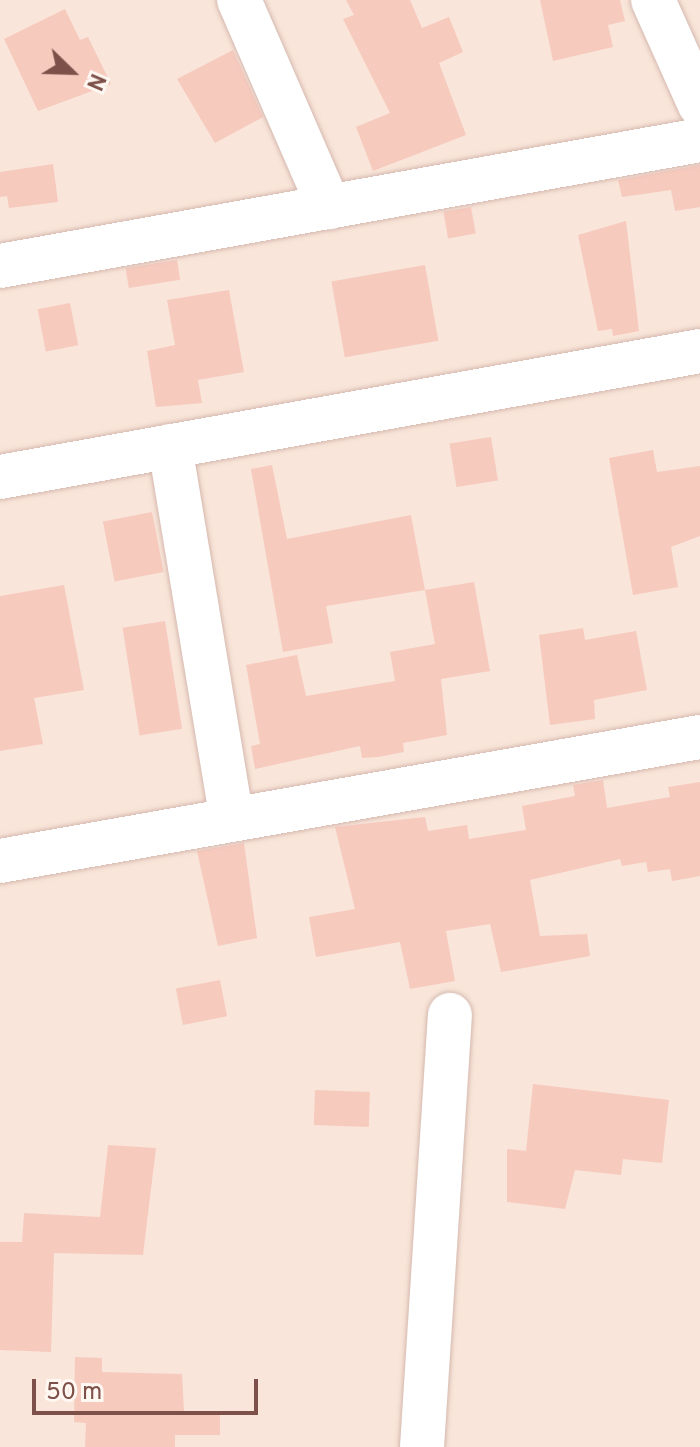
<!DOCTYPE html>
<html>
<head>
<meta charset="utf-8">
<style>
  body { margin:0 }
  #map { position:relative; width:700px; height:1447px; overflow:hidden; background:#fef2e9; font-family:Overpass,sans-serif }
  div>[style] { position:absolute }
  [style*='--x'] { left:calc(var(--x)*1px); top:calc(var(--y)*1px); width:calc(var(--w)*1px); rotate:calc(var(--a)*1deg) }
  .residential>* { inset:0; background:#f9e5d9; transform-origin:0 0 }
  .building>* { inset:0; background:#f7cabe; transform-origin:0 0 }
  .roads { filter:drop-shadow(0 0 2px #d5b8af) drop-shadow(0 0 2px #d5b8af) }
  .minor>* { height:44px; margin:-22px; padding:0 22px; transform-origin:22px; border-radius:22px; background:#fff }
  span { translate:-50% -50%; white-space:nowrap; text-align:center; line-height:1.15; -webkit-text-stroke:8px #fff7f1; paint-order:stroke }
  .north { position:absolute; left:32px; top:32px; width:80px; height:80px; -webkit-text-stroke:6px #fff7f1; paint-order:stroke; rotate:113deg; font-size:22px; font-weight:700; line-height:32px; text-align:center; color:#7d5149 }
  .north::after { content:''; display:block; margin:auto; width:28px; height:36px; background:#7d5149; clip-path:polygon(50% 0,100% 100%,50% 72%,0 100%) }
  .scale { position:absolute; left:32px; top:1379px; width:226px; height:36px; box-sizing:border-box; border:4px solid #7d5149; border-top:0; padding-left:10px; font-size:24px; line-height:28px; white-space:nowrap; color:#7d5149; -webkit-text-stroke:6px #fff7f1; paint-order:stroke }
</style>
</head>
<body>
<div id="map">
  <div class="residential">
    <i style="left:0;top:0;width:700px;height:1447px"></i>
  </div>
  <div class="building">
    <i style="clip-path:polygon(346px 0,410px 0,422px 28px,449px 17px,463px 52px,439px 63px,466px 135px,373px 171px,356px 127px,390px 113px,343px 19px,354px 15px)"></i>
    <i style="clip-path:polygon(540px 0,620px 0,625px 21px,608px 25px,613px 47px,553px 61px)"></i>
    <i style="clip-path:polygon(65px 9px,80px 40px,88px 37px,111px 84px,38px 111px,4px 39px)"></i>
    <i style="clip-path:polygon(233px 50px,263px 117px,215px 143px,177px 79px)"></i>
    <i style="clip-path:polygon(53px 164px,58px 202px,9px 208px,7px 196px,0 197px,0 172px)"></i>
    <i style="clip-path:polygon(700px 165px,700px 207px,675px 211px,671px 190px,622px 197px,618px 180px)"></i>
    <i style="left:471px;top:207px;width:27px;height:28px;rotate:80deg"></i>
    <i style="clip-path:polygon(626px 221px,639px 331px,613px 336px,612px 329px,598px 331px,578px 235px)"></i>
    <i style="left:177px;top:260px;width:20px;height:52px;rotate:81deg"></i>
    <i style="left:425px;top:265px;width:77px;height:95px;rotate:80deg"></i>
    <i style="clip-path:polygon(229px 290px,244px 372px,198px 380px,202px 403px,156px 407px,147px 351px,175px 345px,167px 300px)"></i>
    <i style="left:70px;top:303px;width:43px;height:33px;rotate:79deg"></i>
    <i style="left:491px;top:437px;width:44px;height:42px;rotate:81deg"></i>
    <i style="clip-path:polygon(653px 450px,657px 472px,700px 466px,700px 536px,671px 547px,678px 587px,633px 595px,609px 458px)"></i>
    <i style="clip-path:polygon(272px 465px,287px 539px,411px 515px,425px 590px,326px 606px,333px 643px,283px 652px,251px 469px)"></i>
    <i style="left:152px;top:512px;width:61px;height:50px;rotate:79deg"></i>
    <i style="clip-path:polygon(474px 582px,490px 671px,441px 679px,447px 735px,403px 743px,404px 752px,378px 757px,362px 758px,360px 746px,255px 769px,251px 746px,260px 744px,246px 665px,297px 655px,306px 696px,395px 681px,390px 652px,435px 644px,425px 590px)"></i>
    <i style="clip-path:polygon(64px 585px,84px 690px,34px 698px,43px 744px,0 751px,0 596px)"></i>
    <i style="left:165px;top:621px;width:109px;height:43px;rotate:81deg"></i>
    <i style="clip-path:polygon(583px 628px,585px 640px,636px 631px,647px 690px,594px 700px,595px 719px,550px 725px,539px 635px)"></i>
    <i style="clip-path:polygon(603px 780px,607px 808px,670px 797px,668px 787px,700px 782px,700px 876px,672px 881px,670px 869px,648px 872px,646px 862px,622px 866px,620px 859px,530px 880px,540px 936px,587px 934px,590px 956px,501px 972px,490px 924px,446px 931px,455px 981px,410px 989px,400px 942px,316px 957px,309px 917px,355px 909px,335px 827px,425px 817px,428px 831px,467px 825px,469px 839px,526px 830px,522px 806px,575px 796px,573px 785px)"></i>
    <i style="clip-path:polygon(244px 843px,257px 938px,218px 946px,197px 851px)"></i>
    <i style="left:220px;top:980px;width:37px;height:45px;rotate:79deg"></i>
    <i style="clip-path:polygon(533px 1084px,669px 1100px,662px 1163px,623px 1159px,621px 1175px,575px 1170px,565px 1209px,507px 1202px,507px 1149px,526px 1151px)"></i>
    <i style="left:315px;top:1090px;width:55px;height:35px;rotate:2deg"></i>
    <i style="clip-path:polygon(108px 1145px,156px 1148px,143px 1255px,54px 1253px,51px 1352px,0 1350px,0 1242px,22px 1242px,24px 1213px,100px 1217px)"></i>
    <i style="clip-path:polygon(75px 1357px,102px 1358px,102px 1372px,182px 1374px,184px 1412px,220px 1411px,220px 1435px,175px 1435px,175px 1447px,85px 1447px,86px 1423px,74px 1422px)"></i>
  </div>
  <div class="roads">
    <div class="minor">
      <i style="--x:239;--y:0;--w:226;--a:66.5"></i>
      <i style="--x:653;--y:0;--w:115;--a:65.9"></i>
      <i style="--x:0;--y:266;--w:711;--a:-10.2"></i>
      <i style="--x:170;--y:446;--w:378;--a:80.6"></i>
      <i style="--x:0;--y:477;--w:711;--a:-10.2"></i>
      <i style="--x:0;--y:861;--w:711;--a:-10.05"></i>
      <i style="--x:422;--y:1447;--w:433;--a:-86.3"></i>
    </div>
  </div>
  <div class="north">N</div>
  <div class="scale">50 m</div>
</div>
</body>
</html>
